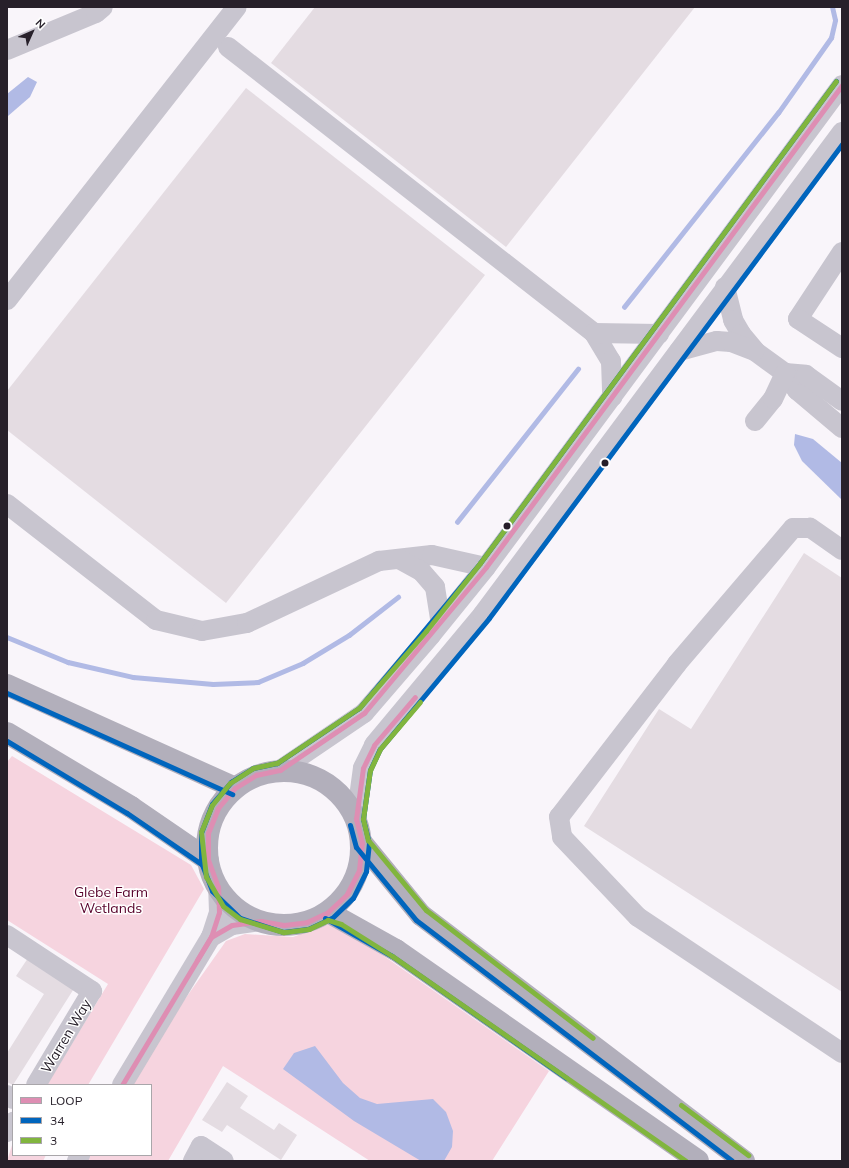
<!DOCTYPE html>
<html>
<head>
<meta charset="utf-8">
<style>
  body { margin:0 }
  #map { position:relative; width:849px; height:1168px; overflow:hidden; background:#f9f5fa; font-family:Mulish,sans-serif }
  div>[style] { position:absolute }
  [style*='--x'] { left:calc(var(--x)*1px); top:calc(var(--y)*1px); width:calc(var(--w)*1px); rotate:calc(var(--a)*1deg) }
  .green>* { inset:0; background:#f6d4df }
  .water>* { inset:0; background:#b1bae5 }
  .stream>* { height:4.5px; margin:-2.25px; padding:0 2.25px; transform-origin:2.25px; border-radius:2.25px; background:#b1bae5 }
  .building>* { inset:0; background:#e4dce2 }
  .minor>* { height:20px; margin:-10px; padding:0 10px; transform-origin:10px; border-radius:10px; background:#c8c5cf }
  .highway>* { height:22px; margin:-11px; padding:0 11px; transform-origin:11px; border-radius:11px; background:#b2afbb }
  .highway>.ring { margin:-11px; padding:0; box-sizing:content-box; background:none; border:22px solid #b2afbb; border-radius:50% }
  .bus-1>* { height:5px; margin:-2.5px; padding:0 2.5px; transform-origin:2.5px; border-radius:2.5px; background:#de8eb3 }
  .bus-2>* { height:5px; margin:-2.5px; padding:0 2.5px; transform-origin:2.5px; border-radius:2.5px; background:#0065bd }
  .bus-3>* { height:5px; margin:-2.5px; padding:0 2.5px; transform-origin:2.5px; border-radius:2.5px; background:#81b53e }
  .dots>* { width:11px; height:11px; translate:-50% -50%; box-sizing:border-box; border:2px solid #fff; border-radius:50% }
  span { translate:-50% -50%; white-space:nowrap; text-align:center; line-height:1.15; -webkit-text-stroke:3px #fff; paint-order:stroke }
  .park-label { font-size:14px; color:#57012a }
  .street-label { font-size:14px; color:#27202a }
  .frame { position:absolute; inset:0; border:8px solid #27202a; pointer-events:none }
  .legend { position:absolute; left:12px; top:1084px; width:140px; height:72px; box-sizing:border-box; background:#fff; border:1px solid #a9a6aa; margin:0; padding:5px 7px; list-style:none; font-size:12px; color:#27202a }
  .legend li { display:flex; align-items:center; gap:8px; height:20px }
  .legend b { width:20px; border:1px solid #a9a6aa }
  .north { position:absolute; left:12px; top:12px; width:40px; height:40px; -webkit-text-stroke:3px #fff; paint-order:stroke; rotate:45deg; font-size:11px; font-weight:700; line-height:16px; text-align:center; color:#27202a }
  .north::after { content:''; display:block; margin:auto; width:14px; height:18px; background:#27202a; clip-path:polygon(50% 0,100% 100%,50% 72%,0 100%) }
</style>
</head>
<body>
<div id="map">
  <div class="green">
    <i style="clip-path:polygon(12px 756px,191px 865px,204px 889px,88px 1085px,47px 1085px,108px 984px,7px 920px,7px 762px)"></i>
    <i style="clip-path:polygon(335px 922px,549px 1071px,492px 1161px,370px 1161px,223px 1066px,168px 1161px,86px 1161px,89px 1155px,151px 1155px,151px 1085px,131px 1085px,166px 1026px,226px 941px,245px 934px,293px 937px)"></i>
    <i style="clip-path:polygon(13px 1142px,13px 1155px,46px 1155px,43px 1161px,7px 1161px)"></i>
  </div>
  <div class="water">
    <i style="clip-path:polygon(28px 77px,37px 82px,30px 97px,8px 116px,7px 94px)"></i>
    <i style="clip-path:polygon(795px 434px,813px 439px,842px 463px,842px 500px,802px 461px,794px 445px)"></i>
    <i style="clip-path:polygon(315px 1046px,343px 1083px,360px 1098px,377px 1104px,433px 1099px,446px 1112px,453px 1131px,452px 1147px,444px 1161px,421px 1161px,354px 1121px,283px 1069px,294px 1053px)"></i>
  </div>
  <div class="stream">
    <i style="--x:624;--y:307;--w:248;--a:-51.6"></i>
    <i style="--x:778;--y:113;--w:92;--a:-54.8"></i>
    <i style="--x:831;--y:38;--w:18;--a:-77"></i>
    <i style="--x:835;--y:20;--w:13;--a:-103"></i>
    <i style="--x:457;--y:522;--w:195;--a:-51.7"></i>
    <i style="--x:7;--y:637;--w:66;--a:22.3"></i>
    <i style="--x:68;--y:662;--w:67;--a:13"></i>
    <i style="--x:133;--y:677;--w:80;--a:5"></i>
    <i style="--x:213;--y:684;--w:45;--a:-2.5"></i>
    <i style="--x:258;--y:682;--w:49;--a:-22.9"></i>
    <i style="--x:303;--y:663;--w:54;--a:-31.3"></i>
    <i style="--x:349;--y:635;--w:62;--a:-37.8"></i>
  </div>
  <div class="building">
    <i style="clip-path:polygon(315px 7px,695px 7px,506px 247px,271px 63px)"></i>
    <i style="clip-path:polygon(246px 88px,485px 275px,226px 603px,7px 430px,7px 391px)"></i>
    <i style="clip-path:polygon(804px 553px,842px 578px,842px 992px,584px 826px,659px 709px,691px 729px)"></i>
    <i style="clip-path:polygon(28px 958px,75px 987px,13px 1085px,7px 1082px,7px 1053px,44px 994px,16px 976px)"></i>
    <i style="clip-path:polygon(227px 1082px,248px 1096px,240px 1108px,274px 1130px,279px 1123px,297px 1135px,281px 1160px,227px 1125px,222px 1132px,202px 1120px)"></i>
  </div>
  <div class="minor">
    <i style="--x:228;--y:47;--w:464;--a:38"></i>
    <i style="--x:594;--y:333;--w:33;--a:59"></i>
    <i style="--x:611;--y:361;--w:36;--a:88"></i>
    <i style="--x:7;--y:50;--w:96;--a:-22.6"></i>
    <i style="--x:96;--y:13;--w:9;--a:-41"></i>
    <i style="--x:842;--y:252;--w:80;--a:123.3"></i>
    <i style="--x:798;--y:319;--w:53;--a:33.4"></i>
    <i style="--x:725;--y:287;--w:34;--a:76"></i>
    <i style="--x:733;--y:320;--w:16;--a:60"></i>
    <i style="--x:741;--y:334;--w:23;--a:50"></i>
    <i style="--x:756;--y:352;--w:36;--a:36"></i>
    <i style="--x:785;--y:373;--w:21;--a:55"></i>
    <i style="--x:797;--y:390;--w:59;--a:40.2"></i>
    <i style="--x:7;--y:300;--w:372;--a:-51.9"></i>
    <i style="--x:594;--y:333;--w:65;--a:0.9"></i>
    <i style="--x:679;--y:351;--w:39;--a:-15"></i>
    <i style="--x:717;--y:341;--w:14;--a:4"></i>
    <i style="--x:731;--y:342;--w:25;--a:21"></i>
    <i style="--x:785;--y:373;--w:21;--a:5"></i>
    <i style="--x:806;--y:375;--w:44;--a:35.8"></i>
    <i style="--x:755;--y:421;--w:28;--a:-51"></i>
    <i style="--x:773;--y:399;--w:29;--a:-65"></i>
    <i style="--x:7;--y:504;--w:189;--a:37.9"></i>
    <i style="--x:156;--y:620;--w:47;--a:13.4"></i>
    <i style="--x:202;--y:631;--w:46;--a:-10.1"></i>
    <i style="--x:247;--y:623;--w:146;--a:-25.2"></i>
    <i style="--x:379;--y:561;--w:53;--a:-6.5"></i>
    <i style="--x:432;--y:555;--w:55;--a:12.5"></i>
    <i style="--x:842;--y:550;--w:39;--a:-145"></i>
    <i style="--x:810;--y:528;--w:17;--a:180"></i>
    <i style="--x:793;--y:528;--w:179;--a:130.5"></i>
    <i style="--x:677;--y:664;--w:193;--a:127.6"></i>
    <i style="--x:559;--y:817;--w:20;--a:81"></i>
    <i style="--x:562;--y:837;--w:110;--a:46.5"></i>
    <i style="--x:638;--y:917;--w:245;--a:33.7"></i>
    <i style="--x:399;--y:559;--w:26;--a:29"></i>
    <i style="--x:422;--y:572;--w:20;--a:49"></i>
    <i style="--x:435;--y:587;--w:36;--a:81"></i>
    <i style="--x:280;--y:770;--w:102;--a:-34.2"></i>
    <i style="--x:364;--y:713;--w:103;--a:-49.3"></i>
    <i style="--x:431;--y:635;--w:87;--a:-51"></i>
    <i style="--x:486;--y:567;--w:599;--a:-53.55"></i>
    <i style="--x:356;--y:819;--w:51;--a:-82.2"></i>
    <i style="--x:363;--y:768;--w:25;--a:-64"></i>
    <i style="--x:374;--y:745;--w:170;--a:-50.2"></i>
    <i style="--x:483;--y:614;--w:601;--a:-53.32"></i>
    <i style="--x:7;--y:935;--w:102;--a:33.4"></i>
    <i style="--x:92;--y:991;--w:109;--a:120.8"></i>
    <i style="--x:211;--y:937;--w:24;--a:-30"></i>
    <i style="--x:232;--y:925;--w:29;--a:-8"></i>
    <i style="--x:122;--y:1085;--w:173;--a:-59"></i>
    <i style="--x:211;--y:937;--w:26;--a:-72"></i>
    <i style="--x:219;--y:912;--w:25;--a:-92"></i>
    <i style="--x:7;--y:1095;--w:7;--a:34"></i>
    <i style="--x:7;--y:1132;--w:12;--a:-59"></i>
    <i style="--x:77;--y:1161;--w:7;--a:-63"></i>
    <i style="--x:193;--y:1161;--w:17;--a:-62"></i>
    <i style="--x:201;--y:1146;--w:27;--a:33"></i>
  </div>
  <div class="highway">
    <i style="--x:7;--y:685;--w:250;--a:24.3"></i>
    <i style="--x:7;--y:733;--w:144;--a:30.8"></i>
    <i style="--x:131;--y:807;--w:93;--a:34.5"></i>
    <i class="ring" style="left:207px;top:771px;width:132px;height:132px"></i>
    <i style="--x:362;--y:843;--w:93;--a:50.7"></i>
    <i style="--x:421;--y:915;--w:406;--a:37.3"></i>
    <i style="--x:328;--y:912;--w:78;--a:29.2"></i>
    <i style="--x:396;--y:950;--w:368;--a:34.9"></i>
  </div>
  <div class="bus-1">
    <i style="--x:197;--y:960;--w:27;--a:-59"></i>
    <i style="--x:211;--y:937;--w:24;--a:-30"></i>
    <i style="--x:232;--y:925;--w:29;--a:-8"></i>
    <i style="--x:261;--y:921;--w:23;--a:10"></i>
    <i style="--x:284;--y:925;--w:23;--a:-7"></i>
    <i style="--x:307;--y:922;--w:23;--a:-25"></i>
    <i style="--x:328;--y:912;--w:26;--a:-43"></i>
    <i style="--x:347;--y:894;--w:27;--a:-63"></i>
    <i style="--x:359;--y:870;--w:27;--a:-84"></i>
    <i style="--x:362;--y:843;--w:25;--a:-104"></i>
    <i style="--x:356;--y:819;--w:51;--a:-82.2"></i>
    <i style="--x:363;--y:768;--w:25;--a:-64"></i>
    <i style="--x:374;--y:745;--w:63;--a:-49.5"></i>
    <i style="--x:122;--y:1085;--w:173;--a:-59"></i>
    <i style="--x:211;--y:937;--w:26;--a:-72"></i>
    <i style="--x:219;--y:912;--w:25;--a:-92"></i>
    <i style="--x:218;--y:887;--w:29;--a:-110"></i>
    <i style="--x:208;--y:860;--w:27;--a:-90"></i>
    <i style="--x:208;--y:833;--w:27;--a:-68"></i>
    <i style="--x:218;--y:808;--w:26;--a:-50"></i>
    <i style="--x:235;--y:788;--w:25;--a:-32"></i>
    <i style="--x:256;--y:775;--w:25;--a:-12"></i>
    <i style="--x:280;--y:770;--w:102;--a:-34.2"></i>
    <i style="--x:364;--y:713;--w:190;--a:-50.1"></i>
    <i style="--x:486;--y:567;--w:599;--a:-53.55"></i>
  </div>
  <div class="bus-2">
    <i style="--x:836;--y:81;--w:599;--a:126.45"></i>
    <i style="--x:480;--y:563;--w:189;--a:129.8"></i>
    <i style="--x:359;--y:708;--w:99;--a:146.1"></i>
    <i style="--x:277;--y:763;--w:25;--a:168"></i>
    <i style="--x:253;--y:768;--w:26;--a:148"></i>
    <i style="--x:231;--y:782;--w:29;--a:131"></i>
    <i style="--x:212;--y:804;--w:30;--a:111"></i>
    <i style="--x:201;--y:832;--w:30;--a:90"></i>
    <i style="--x:201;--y:862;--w:31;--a:69"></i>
    <i style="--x:212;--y:891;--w:39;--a:44"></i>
    <i style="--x:240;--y:918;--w:45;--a:18"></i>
    <i style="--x:283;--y:932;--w:25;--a:-7"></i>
    <i style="--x:308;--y:929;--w:26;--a:-25"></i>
    <i style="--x:332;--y:918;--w:29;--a:-44"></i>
    <i style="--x:353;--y:898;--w:30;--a:-64"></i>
    <i style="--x:366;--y:871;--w:28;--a:-84"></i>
    <i style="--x:369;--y:843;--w:25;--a:-104"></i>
    <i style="--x:363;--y:819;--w:49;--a:-81.9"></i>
    <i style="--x:370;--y:770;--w:23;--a:-65"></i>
    <i style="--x:380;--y:749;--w:170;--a:-50.2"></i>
    <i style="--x:489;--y:618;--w:591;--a:-53.32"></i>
    <i style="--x:7;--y:693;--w:247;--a:24.2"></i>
    <i style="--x:7;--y:741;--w:140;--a:31"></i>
    <i style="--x:127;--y:813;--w:93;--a:34.5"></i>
    <i style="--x:350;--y:825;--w:23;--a:75"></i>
    <i style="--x:356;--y:847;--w:94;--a:50.6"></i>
    <i style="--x:416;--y:920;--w:397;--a:37.3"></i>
    <i style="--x:325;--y:918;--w:77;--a:29.6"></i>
    <i style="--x:392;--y:956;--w:213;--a:35"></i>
  </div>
  <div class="bus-3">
    <i style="--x:420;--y:702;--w:62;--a:130.4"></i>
    <i style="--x:380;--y:749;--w:23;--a:115"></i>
    <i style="--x:370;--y:770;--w:49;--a:98.1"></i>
    <i style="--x:363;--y:819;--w:22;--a:77"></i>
    <i style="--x:368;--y:840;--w:91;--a:50.4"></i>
    <i style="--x:426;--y:910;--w:210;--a:37.5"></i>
    <i style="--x:681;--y:1105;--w:84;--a:36.7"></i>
    <i style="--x:686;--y:1161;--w:358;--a:-145.1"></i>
    <i style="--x:392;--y:956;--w:60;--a:-147.9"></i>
    <i style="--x:341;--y:924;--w:14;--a:-163"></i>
    <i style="--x:328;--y:920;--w:21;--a:155"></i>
    <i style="--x:309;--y:929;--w:26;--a:173"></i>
    <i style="--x:283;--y:932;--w:45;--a:-163.2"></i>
    <i style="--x:240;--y:919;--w:21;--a:-143"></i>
    <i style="--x:223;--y:906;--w:34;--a:-120"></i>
    <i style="--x:206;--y:877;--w:45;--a:-96.3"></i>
    <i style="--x:201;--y:832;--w:29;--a:-68"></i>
    <i style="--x:212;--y:805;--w:28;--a:-51"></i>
    <i style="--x:230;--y:783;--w:27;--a:-33"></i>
    <i style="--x:253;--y:768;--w:25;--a:-12"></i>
    <i style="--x:277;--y:763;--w:99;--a:-33.9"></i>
    <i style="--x:359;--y:708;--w:102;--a:-49"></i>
    <i style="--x:426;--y:631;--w:87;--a:-51.5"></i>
    <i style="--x:480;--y:563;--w:599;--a:-53.55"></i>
  </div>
  <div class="dots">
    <i style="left:605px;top:463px;background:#27202a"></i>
    <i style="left:507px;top:526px;background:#27202a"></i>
  </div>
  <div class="park-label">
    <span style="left:111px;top:900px">Glebe Farm<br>Wetlands</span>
  </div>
  <div class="street-label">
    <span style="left:66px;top:1036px;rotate:-59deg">Warren Way</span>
  </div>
  <div class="frame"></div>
  <ul class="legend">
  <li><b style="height:5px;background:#de8eb3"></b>LOOP</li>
  <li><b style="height:5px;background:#0065bd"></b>34</li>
  <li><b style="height:5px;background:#81b53e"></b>3</li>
  </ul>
  <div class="north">N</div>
</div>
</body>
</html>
